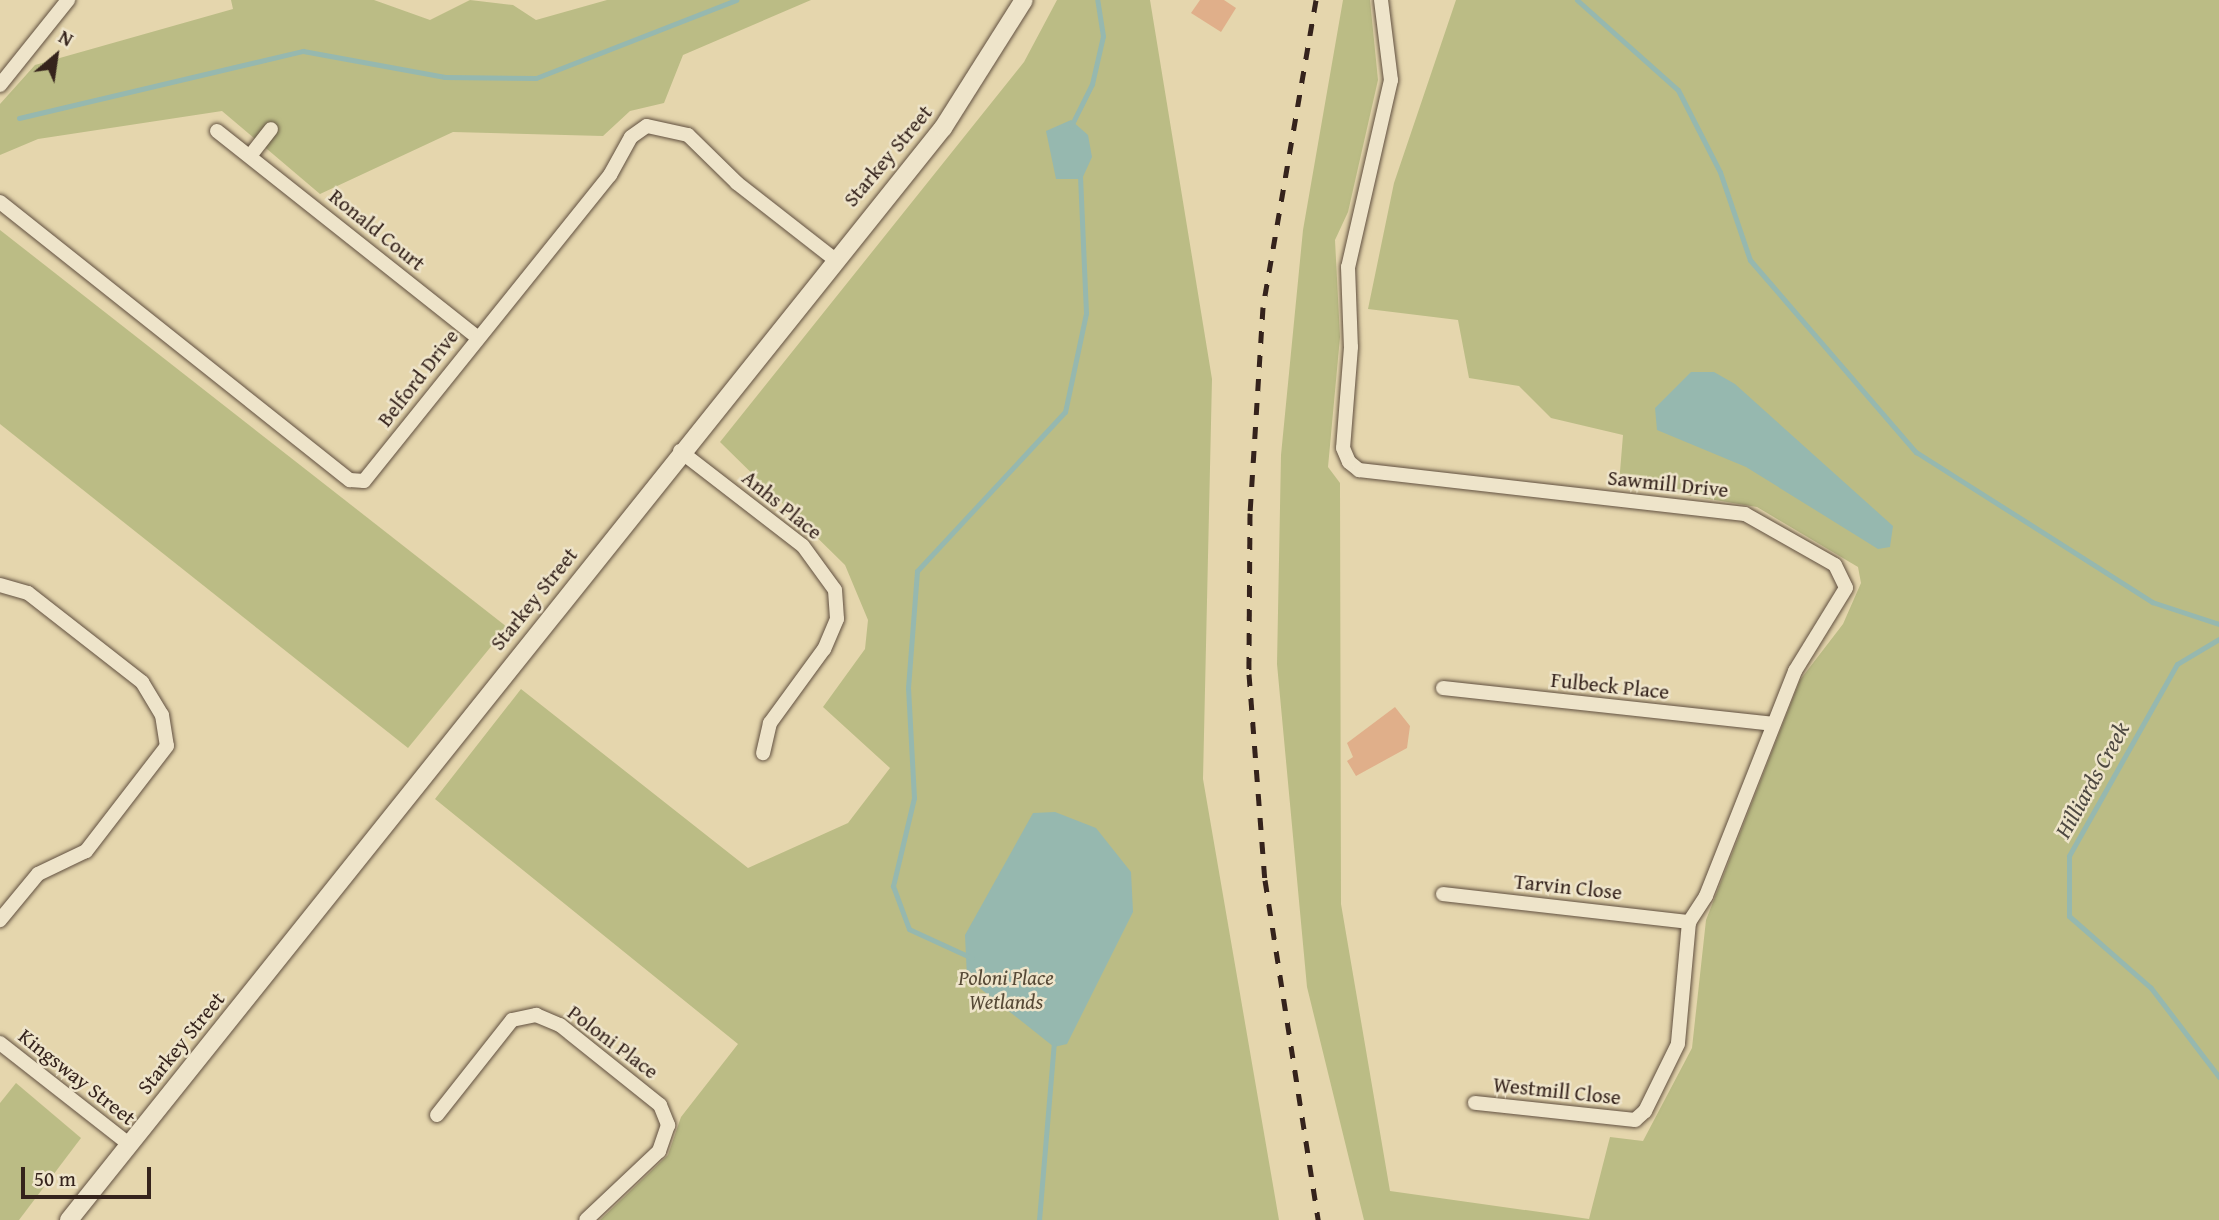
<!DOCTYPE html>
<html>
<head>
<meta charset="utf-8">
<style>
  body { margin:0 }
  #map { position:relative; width:2219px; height:1220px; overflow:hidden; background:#e5d6ad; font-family:"Gentium Book Plus",serif }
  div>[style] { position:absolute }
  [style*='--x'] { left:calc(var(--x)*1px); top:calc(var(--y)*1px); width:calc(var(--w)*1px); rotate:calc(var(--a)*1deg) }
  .green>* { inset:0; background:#bbbc85 }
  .water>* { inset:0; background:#96b8af }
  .stream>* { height:5px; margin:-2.5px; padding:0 2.5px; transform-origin:2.5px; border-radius:2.5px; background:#96b8af }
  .building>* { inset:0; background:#e0af8a }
  .roads { filter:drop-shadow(0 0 2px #615040) drop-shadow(0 0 2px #615040) }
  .minor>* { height:14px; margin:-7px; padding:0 7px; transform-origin:7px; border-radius:7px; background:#eee4ca }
  .tertiary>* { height:18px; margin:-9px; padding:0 9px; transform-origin:9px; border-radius:9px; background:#eee4ca }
  .rail>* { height:5px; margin-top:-2.5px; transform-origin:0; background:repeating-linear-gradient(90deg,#35231c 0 12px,transparent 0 24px) }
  span { translate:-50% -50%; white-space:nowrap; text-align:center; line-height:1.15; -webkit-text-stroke:5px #eee4ca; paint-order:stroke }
  .street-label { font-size:21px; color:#35231c }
  .park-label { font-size:21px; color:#564936; font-style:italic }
  .water-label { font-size:23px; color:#4d4841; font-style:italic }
  .north { position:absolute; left:21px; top:21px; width:70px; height:70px; -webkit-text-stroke:5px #eee4ca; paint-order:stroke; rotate:29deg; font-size:19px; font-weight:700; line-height:28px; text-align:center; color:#35231c }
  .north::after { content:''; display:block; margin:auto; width:24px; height:32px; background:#35231c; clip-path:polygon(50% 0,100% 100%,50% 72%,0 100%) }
  .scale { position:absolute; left:21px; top:1167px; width:130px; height:32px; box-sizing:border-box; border:4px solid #35231c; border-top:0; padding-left:9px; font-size:21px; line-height:24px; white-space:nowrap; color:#35231c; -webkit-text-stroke:5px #eee4ca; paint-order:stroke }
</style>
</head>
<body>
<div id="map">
  <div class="green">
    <i style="clip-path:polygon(231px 0,374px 0,430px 20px,470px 0,513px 5px,536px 20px,607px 0,811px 0,683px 55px,664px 103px,630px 111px,603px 136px,453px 132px,320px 194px,222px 111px,38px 139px,0 155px,0 104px,35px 65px,233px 9px)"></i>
    <i style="clip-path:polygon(1057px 0,1150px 0,1212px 379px,1203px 779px,1279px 1220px,600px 1220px,668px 1155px,681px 1117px,738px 1044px,435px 799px,521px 689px,748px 868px,848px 823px,890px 768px,823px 707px,865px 649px,868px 620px,845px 565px,720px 442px,1024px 62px)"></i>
    <i style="clip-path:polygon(1343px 0,1370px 0,1378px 80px,1348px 212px,1335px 240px,1340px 337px,1328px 467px,1340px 483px,1341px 904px,1390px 1191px,1589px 1219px,1610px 1137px,1643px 1141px,1692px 1048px,1706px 920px,1800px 680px,1843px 624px,1861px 583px,1858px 567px,1757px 507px,1619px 484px,1623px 435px,1551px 418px,1519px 386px,1469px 378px,1458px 320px,1368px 309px,1394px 183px,1456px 0,2219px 0,2219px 1220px,1364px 1220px,1307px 987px,1277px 664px,1281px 455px,1303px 230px)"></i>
    <i style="clip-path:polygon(0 230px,507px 627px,408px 748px,0 424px)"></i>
    <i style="clip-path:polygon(16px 1083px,81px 1138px,19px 1220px,0 1220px,0 1103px)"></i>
  </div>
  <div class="water">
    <i style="clip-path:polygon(1071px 120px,1088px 135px,1092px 157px,1082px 179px,1056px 179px,1046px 131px)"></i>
    <i style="clip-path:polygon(1691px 372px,1714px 372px,1735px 384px,1893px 526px,1890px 547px,1878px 549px,1746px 467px,1657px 430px,1655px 408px)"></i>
    <i style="clip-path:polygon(1055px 812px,1096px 828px,1131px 872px,1133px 912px,1067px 1044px,1054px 1047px,967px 978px,965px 935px,1033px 813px)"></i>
  </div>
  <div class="stream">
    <i style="--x:1577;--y:0;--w:135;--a:41.7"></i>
    <i style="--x:1678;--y:90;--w:92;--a:62.9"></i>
    <i style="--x:1720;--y:172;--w:93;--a:71.2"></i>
    <i style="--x:1750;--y:260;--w:254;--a:49.2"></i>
    <i style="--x:1916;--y:452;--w:280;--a:32.4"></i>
    <i style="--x:2152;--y:602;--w:71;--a:18.2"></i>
    <i style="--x:19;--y:118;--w:292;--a:-13.3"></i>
    <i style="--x:303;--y:51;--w:143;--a:10.4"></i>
    <i style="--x:444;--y:77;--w:92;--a:0.6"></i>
    <i style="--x:536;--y:78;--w:215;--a:-21.3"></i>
    <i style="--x:1071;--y:126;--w:47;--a:-63.4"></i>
    <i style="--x:1092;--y:84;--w:49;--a:-77.1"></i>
    <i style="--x:1103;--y:36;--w:36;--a:-99"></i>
    <i style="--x:2219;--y:639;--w:49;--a:149.2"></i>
    <i style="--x:2177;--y:664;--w:220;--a:119.4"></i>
    <i style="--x:2069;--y:856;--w:60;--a:90"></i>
    <i style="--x:2069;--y:916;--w:109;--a:41.3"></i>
    <i style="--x:2151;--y:988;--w:112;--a:52.6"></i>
    <i style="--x:972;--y:958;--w:69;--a:-155.3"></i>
    <i style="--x:909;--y:929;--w:46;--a:-110.4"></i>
    <i style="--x:893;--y:886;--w:90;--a:-76.6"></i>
    <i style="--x:914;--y:798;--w:110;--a:-93.1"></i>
    <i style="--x:908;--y:688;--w:117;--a:-85.6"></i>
    <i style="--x:917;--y:571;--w:217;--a:-47.1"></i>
    <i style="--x:1065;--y:412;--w:101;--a:-78"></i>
    <i style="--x:1086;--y:313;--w:137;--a:-92.5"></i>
    <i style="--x:1039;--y:1220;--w:178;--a:-85.2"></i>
  </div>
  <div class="building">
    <i style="clip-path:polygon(1200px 0,1224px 0,1236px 8px,1221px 32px,1191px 13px)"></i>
    <i style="clip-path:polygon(1395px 707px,1410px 726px,1407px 748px,1356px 776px,1347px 761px,1353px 757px,1347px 743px)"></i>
  </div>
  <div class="roads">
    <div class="minor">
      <i style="--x:1381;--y:0;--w:81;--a:82.9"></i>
      <i style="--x:1391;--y:80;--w:192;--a:102.9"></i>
      <i style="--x:1348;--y:267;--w:80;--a:87.9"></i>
      <i style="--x:1351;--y:347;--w:101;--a:94.5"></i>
      <i style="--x:1343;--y:448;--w:15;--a:67"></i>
      <i style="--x:1349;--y:462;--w:13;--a:39"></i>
      <i style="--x:1359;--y:470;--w:388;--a:6.5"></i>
      <i style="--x:1745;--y:514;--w:103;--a:29.5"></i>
      <i style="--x:1835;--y:565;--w:25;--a:64"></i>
      <i style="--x:1846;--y:588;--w:97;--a:121.6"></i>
      <i style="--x:1795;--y:671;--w:242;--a:111.6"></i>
      <i style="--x:1706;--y:896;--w:31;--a:123"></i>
      <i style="--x:1689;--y:922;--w:122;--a:95.2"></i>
      <i style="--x:1678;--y:1044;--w:75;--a:116.2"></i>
      <i style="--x:1645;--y:1111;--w:13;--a:138"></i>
      <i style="--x:1635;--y:1120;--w:161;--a:-173.9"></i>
      <i style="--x:0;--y:85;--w:109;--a:-51.3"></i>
      <i style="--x:217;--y:131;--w:332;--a:38.4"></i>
      <i style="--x:250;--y:156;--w:34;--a:-52"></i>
      <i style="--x:0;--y:202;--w:447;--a:38.5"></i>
      <i style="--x:350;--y:480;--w:14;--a:4"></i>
      <i style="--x:364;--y:481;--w:393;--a:-51.2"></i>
      <i style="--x:610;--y:175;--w:43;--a:-61.1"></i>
      <i style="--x:631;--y:137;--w:19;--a:-35"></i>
      <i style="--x:647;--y:126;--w:42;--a:12.4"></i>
      <i style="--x:688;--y:135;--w:69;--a:44.4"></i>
      <i style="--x:737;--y:183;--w:122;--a:38"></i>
      <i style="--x:680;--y:451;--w:155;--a:37.7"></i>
      <i style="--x:803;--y:546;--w:54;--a:54"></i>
      <i style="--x:835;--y:590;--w:29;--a:86"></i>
      <i style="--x:837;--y:619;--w:33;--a:113"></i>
      <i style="--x:824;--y:649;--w:92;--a:126.1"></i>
      <i style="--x:770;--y:723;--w:31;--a:103"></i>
      <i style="--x:0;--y:585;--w:29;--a:16"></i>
      <i style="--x:28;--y:593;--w:145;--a:38"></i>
      <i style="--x:142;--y:682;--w:39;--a:59"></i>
      <i style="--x:162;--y:715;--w:31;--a:81"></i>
      <i style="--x:167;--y:746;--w:133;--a:127.6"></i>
      <i style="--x:86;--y:851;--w:53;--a:154.4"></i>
      <i style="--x:38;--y:874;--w:60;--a:129.6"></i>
      <i style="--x:1443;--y:688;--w:331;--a:6.2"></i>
      <i style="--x:1443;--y:894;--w:248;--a:6.5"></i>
      <i style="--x:0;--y:1043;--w:164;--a:38.1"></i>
      <i style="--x:437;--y:1115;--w:121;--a:-51.7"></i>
      <i style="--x:512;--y:1020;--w:25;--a:-12"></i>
      <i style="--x:536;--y:1015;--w:26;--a:23"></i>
      <i style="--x:560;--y:1025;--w:128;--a:38.7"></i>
      <i style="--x:660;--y:1105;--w:22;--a:68"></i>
      <i style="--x:668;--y:1125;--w:28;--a:109"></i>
      <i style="--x:659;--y:1151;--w:100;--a:136.6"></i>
    </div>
    <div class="tertiary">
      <i style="--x:69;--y:1220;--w:1399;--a:-51.33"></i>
      <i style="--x:943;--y:128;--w:151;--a:-57.7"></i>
    </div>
  </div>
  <div class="rail">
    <i style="--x:1316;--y:0;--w:312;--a:99.8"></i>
    <i style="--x:1263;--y:307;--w:206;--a:93.6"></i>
    <i style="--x:1250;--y:513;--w:161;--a:90.4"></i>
    <i style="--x:1249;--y:674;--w:207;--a:85.6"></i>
    <i style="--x:1265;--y:880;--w:344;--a:81.1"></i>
  </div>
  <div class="street-label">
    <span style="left:888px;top:156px;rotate:-50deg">Starkey Street</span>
    <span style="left:377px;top:230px;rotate:39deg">Ronald Court</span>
    <span style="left:418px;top:378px;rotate:-52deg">Belford Drive</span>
    <span style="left:1668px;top:484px;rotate:6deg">Sawmill Drive</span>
    <span style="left:782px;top:505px;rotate:39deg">Anhs Place</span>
    <span style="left:534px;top:599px;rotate:-51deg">Starkey Street</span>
    <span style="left:1610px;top:686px;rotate:6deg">Fulbeck Place</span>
    <span style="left:1568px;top:887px;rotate:6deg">Tarvin Close</span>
    <span style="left:613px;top:1042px;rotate:37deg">Poloni Place</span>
    <span style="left:181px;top:1043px;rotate:-51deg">Starkey Street</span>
    <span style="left:77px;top:1077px;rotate:38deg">Kingsway Street</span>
    <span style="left:1557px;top:1091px;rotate:6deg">Westmill Close</span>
  </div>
  <div class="park-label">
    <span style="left:1006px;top:990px">Poloni Place<br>Wetlands</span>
  </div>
  <div class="water-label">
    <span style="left:2092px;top:780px;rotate:-61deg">Hilliards Creek</span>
  </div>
  <div class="north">N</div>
  <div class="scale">50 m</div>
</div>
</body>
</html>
